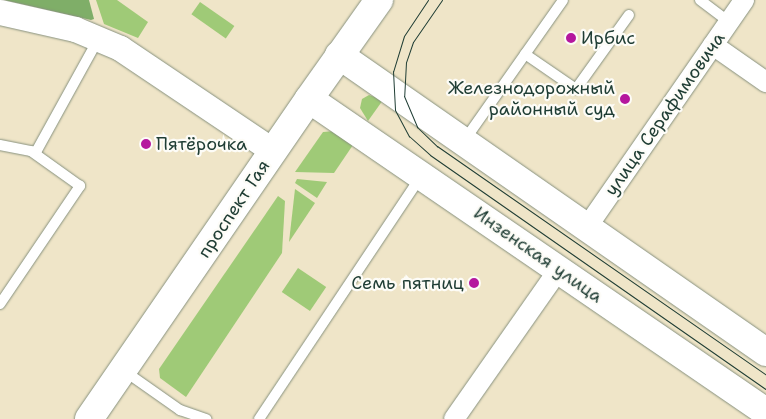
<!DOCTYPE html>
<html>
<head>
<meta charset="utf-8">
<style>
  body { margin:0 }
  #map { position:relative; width:766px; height:419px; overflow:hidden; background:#efe5c8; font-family:"Shantell Sans",sans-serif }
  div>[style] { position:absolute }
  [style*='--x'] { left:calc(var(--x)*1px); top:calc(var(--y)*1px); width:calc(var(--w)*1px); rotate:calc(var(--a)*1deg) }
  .green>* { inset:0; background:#9fca77; transform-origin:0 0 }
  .forest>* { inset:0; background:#7fae68 }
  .roads { filter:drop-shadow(0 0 1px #87917e) drop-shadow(0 0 1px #87917e) }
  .service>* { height:10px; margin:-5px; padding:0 5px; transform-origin:5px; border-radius:5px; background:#fff }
  .minor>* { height:20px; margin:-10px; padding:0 10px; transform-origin:10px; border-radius:10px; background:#fff }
  .tertiary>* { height:25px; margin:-12.5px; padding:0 12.5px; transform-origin:12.5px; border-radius:12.5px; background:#fff }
  .secondary>* { height:28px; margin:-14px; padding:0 14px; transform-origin:14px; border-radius:14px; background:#fff }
  .primary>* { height:28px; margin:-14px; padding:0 14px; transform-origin:14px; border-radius:14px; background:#fff }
  .tram>* { height:1px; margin:-0.5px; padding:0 0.5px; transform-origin:0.5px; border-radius:0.5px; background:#1f3d34 }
  .dots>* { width:14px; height:14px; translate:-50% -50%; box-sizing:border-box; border:2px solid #fdfcf7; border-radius:50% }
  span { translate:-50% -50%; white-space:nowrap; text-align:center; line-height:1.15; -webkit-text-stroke:4.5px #fdfcf7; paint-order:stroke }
  .poi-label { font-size:18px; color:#1f3d34 }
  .left { translate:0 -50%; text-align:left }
  .right { translate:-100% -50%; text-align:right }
  .street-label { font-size:18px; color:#1f3d34 }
</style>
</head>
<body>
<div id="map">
  <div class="green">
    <i style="clip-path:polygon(96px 0,117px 0,148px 22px,138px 38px,104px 24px)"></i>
    <i style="left:200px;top:2px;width:42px;height:15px;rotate:35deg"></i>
    <i style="clip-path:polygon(369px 95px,383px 100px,368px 121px,360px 108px,362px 99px)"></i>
    <i style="clip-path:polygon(335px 131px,355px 142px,334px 173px,295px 172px,323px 132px)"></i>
    <i style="clip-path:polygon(297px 179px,327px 182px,317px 198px,295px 183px)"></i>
    <i style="clip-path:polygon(295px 189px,315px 203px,289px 242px)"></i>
    <i style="clip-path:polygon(278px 196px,285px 201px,282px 253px,186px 397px,160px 378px,159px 369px)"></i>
    <i style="left:298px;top:268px;width:34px;height:29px;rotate:34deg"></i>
  </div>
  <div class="forest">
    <i style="clip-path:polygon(4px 0,89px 0,94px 19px,91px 20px)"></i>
  </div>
  <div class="roads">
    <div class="service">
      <i style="--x:700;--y:0;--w:36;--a:37"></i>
      <i style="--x:525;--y:54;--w:62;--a:34.5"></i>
      <i style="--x:576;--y:89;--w:91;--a:-54.4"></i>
      <i style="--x:464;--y:141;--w:172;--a:-54.9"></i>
      <i style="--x:0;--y:145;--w:37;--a:11"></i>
      <i style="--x:36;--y:152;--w:130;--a:-61.1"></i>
      <i style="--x:0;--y:304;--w:143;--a:-55.9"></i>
      <i style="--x:80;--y:186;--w:60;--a:-144.5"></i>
      <i style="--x:123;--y:370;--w:70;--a:35.1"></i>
      <i style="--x:180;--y:410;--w:28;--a:19"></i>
      <i style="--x:259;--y:419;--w:292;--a:-56.3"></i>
    </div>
    <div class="minor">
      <i style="--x:713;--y:45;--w:65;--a:34.9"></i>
      <i style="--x:587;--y:227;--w:276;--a:-55.3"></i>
      <i style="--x:454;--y:419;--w:183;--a:-55"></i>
    </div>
    <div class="tertiary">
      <i style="--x:0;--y:12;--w:77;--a:12.8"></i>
      <i style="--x:75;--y:29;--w:49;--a:22.9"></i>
      <i style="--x:120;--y:48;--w:184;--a:33.9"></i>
    </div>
    <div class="secondary">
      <i style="--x:89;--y:419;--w:388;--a:-55.5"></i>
    </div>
    <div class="primary">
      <i style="--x:379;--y:0;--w:121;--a:125.3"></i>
      <i style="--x:309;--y:99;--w:554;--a:34.41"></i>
      <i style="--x:339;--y:55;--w:520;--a:34.82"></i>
    </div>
  </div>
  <div class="tram">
    <i style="--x:428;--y:0;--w:43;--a:123.7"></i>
    <i style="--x:404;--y:36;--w:37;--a:107"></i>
    <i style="--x:393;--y:71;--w:39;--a:87"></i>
    <i style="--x:395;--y:110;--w:30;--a:62"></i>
    <i style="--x:409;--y:136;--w:28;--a:42"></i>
    <i style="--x:430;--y:155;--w:409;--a:34.9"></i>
    <i style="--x:442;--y:0;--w:51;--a:124.6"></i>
    <i style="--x:413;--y:42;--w:21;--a:109"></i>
    <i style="--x:406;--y:62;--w:34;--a:93"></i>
    <i style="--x:404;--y:96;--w:34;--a:67"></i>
    <i style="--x:417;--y:127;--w:28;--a:44"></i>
    <i style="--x:437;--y:146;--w:401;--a:34.8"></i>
  </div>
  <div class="dots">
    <i style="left:571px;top:38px;background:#b5179e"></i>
    <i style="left:625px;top:99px;background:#b5179e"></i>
    <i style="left:146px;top:144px;background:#b5179e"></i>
    <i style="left:474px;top:283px;background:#b5179e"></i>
  </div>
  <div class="poi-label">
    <span class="left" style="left:581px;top:38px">Ирбис</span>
    <span class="right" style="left:615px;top:99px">Железнодорожный<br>районный суд</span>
    <span class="left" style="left:156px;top:144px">Пятёрочка</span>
    <span class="right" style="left:464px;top:283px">Семь пятниц</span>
  </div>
  <div class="street-label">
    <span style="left:665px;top:114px;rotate:-55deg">улица Серафимовича</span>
    <span style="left:234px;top:209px;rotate:-56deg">проспект Гая</span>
    <span style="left:538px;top:255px;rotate:35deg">Инзенская улица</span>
  </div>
</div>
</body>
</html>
